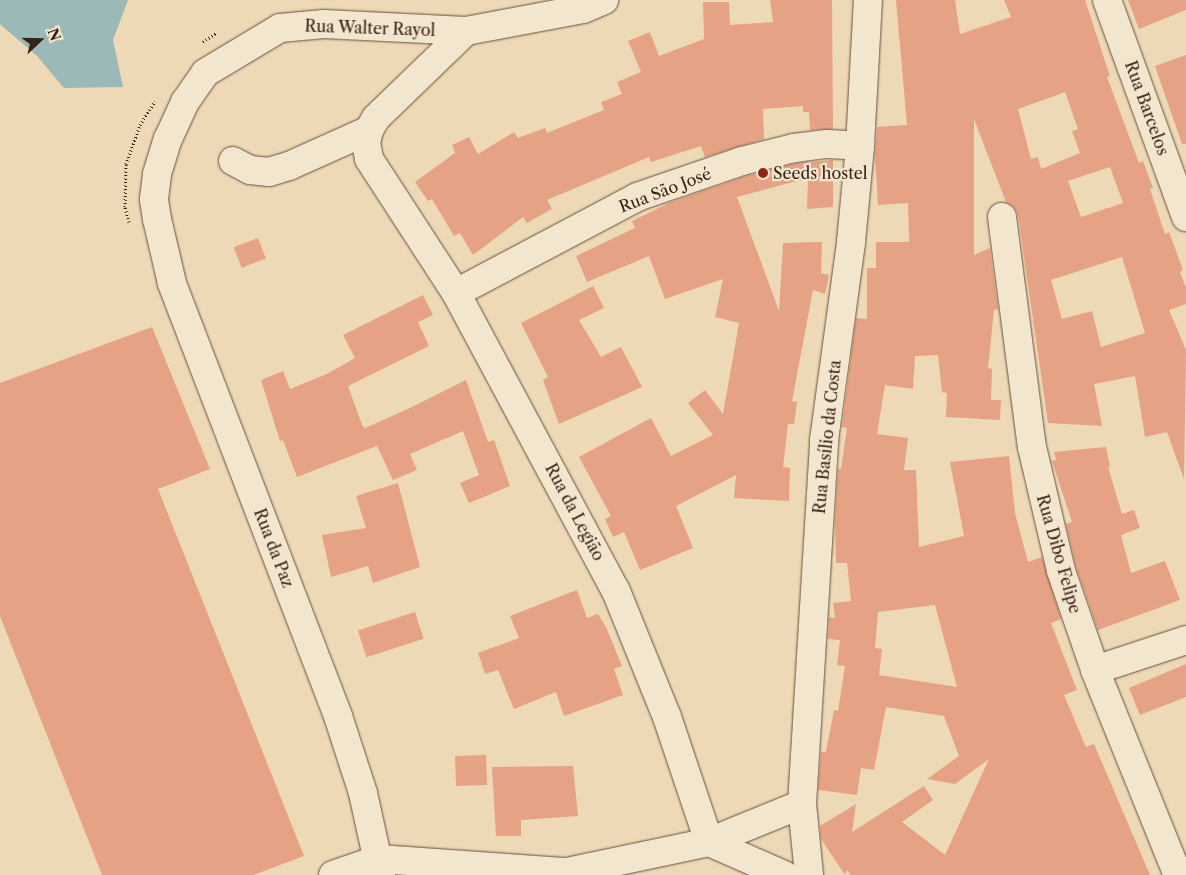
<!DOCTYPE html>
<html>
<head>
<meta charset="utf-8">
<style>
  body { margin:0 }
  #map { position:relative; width:1186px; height:875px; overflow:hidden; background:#edd9b5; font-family:"Libre Caslon Text",serif }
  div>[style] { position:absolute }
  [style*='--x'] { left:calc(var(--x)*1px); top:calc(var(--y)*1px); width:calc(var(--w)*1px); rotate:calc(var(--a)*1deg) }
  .water>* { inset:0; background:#9bb9b6 }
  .building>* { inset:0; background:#e6a284; transform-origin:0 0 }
  .path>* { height:3px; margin-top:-1.5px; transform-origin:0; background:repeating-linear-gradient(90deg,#3a2118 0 1px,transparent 0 3.5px) }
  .roads { filter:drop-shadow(0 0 1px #674f3f) drop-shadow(0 0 1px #674f3f) }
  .minor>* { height:28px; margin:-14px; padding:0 14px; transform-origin:14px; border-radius:14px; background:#f3e6cf }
  .dots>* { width:14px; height:14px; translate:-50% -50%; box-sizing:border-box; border:2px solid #f3e6cf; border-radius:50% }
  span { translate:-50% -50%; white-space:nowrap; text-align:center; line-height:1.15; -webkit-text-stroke:4.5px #f3e6cf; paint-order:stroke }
  .street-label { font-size:16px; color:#3a2118 }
  .poi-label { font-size:16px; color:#3a2118 }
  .left { translate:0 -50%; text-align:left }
  .north { position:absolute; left:15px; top:15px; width:50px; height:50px; -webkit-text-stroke:4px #f3e6cf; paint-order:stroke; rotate:69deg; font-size:14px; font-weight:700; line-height:20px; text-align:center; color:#3a2118 }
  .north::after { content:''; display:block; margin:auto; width:18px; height:22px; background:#3a2118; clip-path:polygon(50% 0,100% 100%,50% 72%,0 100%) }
</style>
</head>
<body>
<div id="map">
  <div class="water">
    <i style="clip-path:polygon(0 0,128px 0,113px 40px,123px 87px,64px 88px,37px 56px,0 24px)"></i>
  </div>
  <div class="building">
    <i style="clip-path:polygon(770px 0,832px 0,833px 129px,810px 130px,809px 112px,803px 112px,803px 106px,763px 109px,764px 139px,705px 157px,701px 146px,651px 162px,649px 157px,547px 200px,552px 209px,527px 223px,523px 217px,473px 255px,460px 233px,454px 236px,432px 199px,428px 201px,415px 182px,455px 153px,452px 145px,469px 137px,478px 154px,514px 132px,518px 138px,545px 128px,547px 133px,604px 110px,601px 102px,622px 94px,617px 82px,641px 72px,628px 41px,650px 32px,659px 56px,704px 39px,703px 2px,729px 2px,730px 25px,773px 22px)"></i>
    <i style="clip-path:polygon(evenodd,896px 0,955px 0,960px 34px,1011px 17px,1004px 0,1085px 0,1110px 76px,1107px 77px,1139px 163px,1143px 161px,1153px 188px,1150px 189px,1165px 234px,1169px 232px,1183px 270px,1180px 272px,1186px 288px,1186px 304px,1169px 310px,1186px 350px,1184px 479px,1167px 432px,1145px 437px,1135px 376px,1094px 384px,1102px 426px,1048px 423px,1018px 215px,1014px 207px,1006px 202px,974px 119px,974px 255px,990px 248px,998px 309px,994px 310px,988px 368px,992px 369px,991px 400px,1001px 400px,1000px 420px,946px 417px,947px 393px,942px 392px,938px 355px,915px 356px,913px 389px,885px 385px,877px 434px,908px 438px,904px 470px,916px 470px,919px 547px,964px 536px,950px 462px,1009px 456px,1015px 513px,1028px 562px,1042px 557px,1061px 619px,1051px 623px,1077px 690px,1064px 695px,1086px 747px,1094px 744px,1150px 875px,851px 875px,847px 870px,845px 875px,821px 839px,820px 826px,856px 804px,852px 832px,924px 786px,933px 800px,902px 822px,945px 855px,989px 759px,955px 784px,927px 779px,959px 756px,944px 716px,886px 707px,874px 770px,861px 768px,857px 795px,818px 790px,821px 752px,826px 752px,834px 710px,838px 711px,845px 666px,837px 665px,840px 640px,828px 639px,829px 617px,835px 618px,833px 603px,851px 601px,847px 563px,836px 563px,835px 524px,838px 469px,841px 469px,847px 428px,842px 427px,856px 318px,867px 319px,867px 268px,876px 268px,876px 242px,909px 242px,908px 203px,878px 205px,875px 157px,877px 127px,907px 125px,896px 0,1065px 92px,1078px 129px,1072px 131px,1080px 153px,1041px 169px,1038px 157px,1031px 159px,1018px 109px,1065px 92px,896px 0,1110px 167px,1123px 203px,1081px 217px,1068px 181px,1110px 167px,896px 0,1122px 257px,1145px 333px,1101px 347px,1092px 311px,1062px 319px,1051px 280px,1122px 257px,896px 0,935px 605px,957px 687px,879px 675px,882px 649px,875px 648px,878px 612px,935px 605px)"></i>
    <i style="clip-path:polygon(1128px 0,1186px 0,1186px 10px,1139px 29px)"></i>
    <i style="clip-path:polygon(1186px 55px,1186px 144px,1182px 144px,1155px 66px)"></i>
    <i style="clip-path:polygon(833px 160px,833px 207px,807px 209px,808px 178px,737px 197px,779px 311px,783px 243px,822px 242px,821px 273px,829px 275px,825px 294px,813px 290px,792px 401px,797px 402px,794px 424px,788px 424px,783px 467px,790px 468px,789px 501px,734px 498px,736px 475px,676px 506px,693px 548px,640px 570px,624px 532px,613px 537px,605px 519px,611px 516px,579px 457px,651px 418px,671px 456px,713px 435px,688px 403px,705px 390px,723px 414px,739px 323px,715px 317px,723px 279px,665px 299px,649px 256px,587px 282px,576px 256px,635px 228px,632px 221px,671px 202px,746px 176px,797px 163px)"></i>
    <i style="left:258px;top:238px;width:22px;height:26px;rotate:69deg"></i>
    <i style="clip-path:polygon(593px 286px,604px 308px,579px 320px,601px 357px,621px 347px,642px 387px,559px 424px,543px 380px,548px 377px,521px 323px)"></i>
    <i style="clip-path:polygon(423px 295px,433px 315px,418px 322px,429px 346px,348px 386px,362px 425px,365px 428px,410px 408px,466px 380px,488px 442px,494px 440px,510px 486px,469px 503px,460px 483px,479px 475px,463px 431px,410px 454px,417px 470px,393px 480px,377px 446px,297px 477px,283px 440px,280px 441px,261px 380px,283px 371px,290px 389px,327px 374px,355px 358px,343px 335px)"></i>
    <i style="clip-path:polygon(152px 327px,210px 469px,158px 489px,304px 856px,253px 875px,102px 875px,0 616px,0 383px)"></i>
    <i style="clip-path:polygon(1106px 447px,1110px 467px,1108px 467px,1122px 514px,1134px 510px,1140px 528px,1121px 535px,1131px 573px,1165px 561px,1180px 600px,1098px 630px,1076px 567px,1066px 524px,1072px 522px,1052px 461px,1056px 460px,1054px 452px)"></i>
    <i style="clip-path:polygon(398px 483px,420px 567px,373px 583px,368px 566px,331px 577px,322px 535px,366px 528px,356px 496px)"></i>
    <i style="clip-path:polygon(577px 590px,587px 618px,598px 614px,606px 627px,622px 666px,614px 669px,623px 695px,564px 716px,556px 692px,514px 709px,498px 670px,485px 674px,478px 653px,519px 638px,510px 616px)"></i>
    <i style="left:415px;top:612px;width:28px;height:60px;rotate:72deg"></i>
    <i style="clip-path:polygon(1186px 664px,1186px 697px,1140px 715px,1129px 688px)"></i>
    <i style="left:486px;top:755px;width:30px;height:31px;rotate:88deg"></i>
    <i style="clip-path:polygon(573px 766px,578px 816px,521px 820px,521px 836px,496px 836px,492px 767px)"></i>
  </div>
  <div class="path">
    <i style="--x:203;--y:42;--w:16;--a:-35"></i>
    <i style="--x:129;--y:222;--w:16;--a:-105"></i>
    <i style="--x:125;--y:207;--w:43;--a:-88.7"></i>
    <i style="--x:126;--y:164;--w:41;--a:-70.3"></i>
    <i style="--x:140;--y:125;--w:28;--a:-58"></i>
  </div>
  <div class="roads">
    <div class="minor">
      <i style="--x:1107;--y:0;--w:231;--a:70"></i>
      <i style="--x:466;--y:31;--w:125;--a:136"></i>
      <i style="--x:376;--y:118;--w:14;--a:120"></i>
      <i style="--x:369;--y:130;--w:13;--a:103"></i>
      <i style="--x:366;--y:143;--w:16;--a:79"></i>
      <i style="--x:369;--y:159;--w:160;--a:57"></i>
      <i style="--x:456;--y:293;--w:338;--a:61.8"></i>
      <i style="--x:616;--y:591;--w:136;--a:68"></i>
      <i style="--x:667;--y:717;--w:132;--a:71.4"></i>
      <i style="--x:709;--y:842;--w:82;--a:23.7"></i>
      <i style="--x:233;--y:161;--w:19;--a:28"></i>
      <i style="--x:250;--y:170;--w:19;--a:6"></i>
      <i style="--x:269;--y:172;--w:21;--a:-17"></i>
      <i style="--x:289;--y:166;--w:88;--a:-24.2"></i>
      <i style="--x:1002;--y:217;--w:232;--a:82.6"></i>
      <i style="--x:1032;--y:447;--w:127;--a:76.8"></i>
      <i style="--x:1061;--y:571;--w:105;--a:71"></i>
      <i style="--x:1095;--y:670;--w:221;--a:68"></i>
      <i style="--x:456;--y:293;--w:205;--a:-27.9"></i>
      <i style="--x:637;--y:197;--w:111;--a:-18.9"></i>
      <i style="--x:742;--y:161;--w:54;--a:-14"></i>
      <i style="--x:794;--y:148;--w:33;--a:-7"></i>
      <i style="--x:827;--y:144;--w:33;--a:3"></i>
      <i style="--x:1095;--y:670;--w:96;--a:-18.2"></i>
      <i style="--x:333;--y:875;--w:49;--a:-19.2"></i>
      <i style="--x:379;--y:859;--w:188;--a:4"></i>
      <i style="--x:567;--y:872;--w:145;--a:-11.9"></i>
      <i style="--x:709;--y:842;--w:100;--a:-22.2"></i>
      <i style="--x:381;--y:875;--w:84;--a:-102.4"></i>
      <i style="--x:363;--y:793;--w:81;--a:-108"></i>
      <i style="--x:338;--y:716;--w:464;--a:-111"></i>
      <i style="--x:172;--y:283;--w:66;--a:-103.2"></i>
      <i style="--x:157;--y:219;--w:20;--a:-99"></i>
      <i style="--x:154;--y:199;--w:25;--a:-83"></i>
      <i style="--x:157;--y:174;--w:37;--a:-73"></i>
      <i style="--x:168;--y:139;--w:41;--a:-65.3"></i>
      <i style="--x:185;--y:102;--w:35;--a:-55"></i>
      <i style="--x:205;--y:73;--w:87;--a:-31"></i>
      <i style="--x:280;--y:28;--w:44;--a:-5.2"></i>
      <i style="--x:324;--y:24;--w:142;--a:2.8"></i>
      <i style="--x:466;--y:31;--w:119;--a:-10.6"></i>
      <i style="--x:583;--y:9;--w:23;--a:-23"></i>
      <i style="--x:809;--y:875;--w:71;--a:-95.6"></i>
      <i style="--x:802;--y:804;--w:365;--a:-86.5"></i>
      <i style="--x:824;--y:440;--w:200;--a:-82.2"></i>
      <i style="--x:851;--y:242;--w:96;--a:-84.6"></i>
      <i style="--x:860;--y:146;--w:146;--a:-86.9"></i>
    </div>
  </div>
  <div class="dots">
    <i style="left:763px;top:173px;background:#8f2418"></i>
  </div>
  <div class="street-label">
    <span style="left:370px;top:28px;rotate:2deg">Rua Walter Rayol</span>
    <span style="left:1147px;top:108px;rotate:70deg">Rua Barcelos</span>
    <span style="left:665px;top:190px;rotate:-21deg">Rua São José</span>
    <span style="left:827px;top:437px;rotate:-84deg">Rua Basílio da Costa</span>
    <span style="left:575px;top:512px;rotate:62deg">Rua da Legião</span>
    <span style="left:274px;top:548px;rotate:69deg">Rua da Paz</span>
    <span style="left:1059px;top:554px;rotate:74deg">Rua Dibo Felipe</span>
  </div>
  <div class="poi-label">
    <span class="left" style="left:773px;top:173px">Seeds hostel</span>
  </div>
  <div class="north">N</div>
</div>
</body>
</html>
